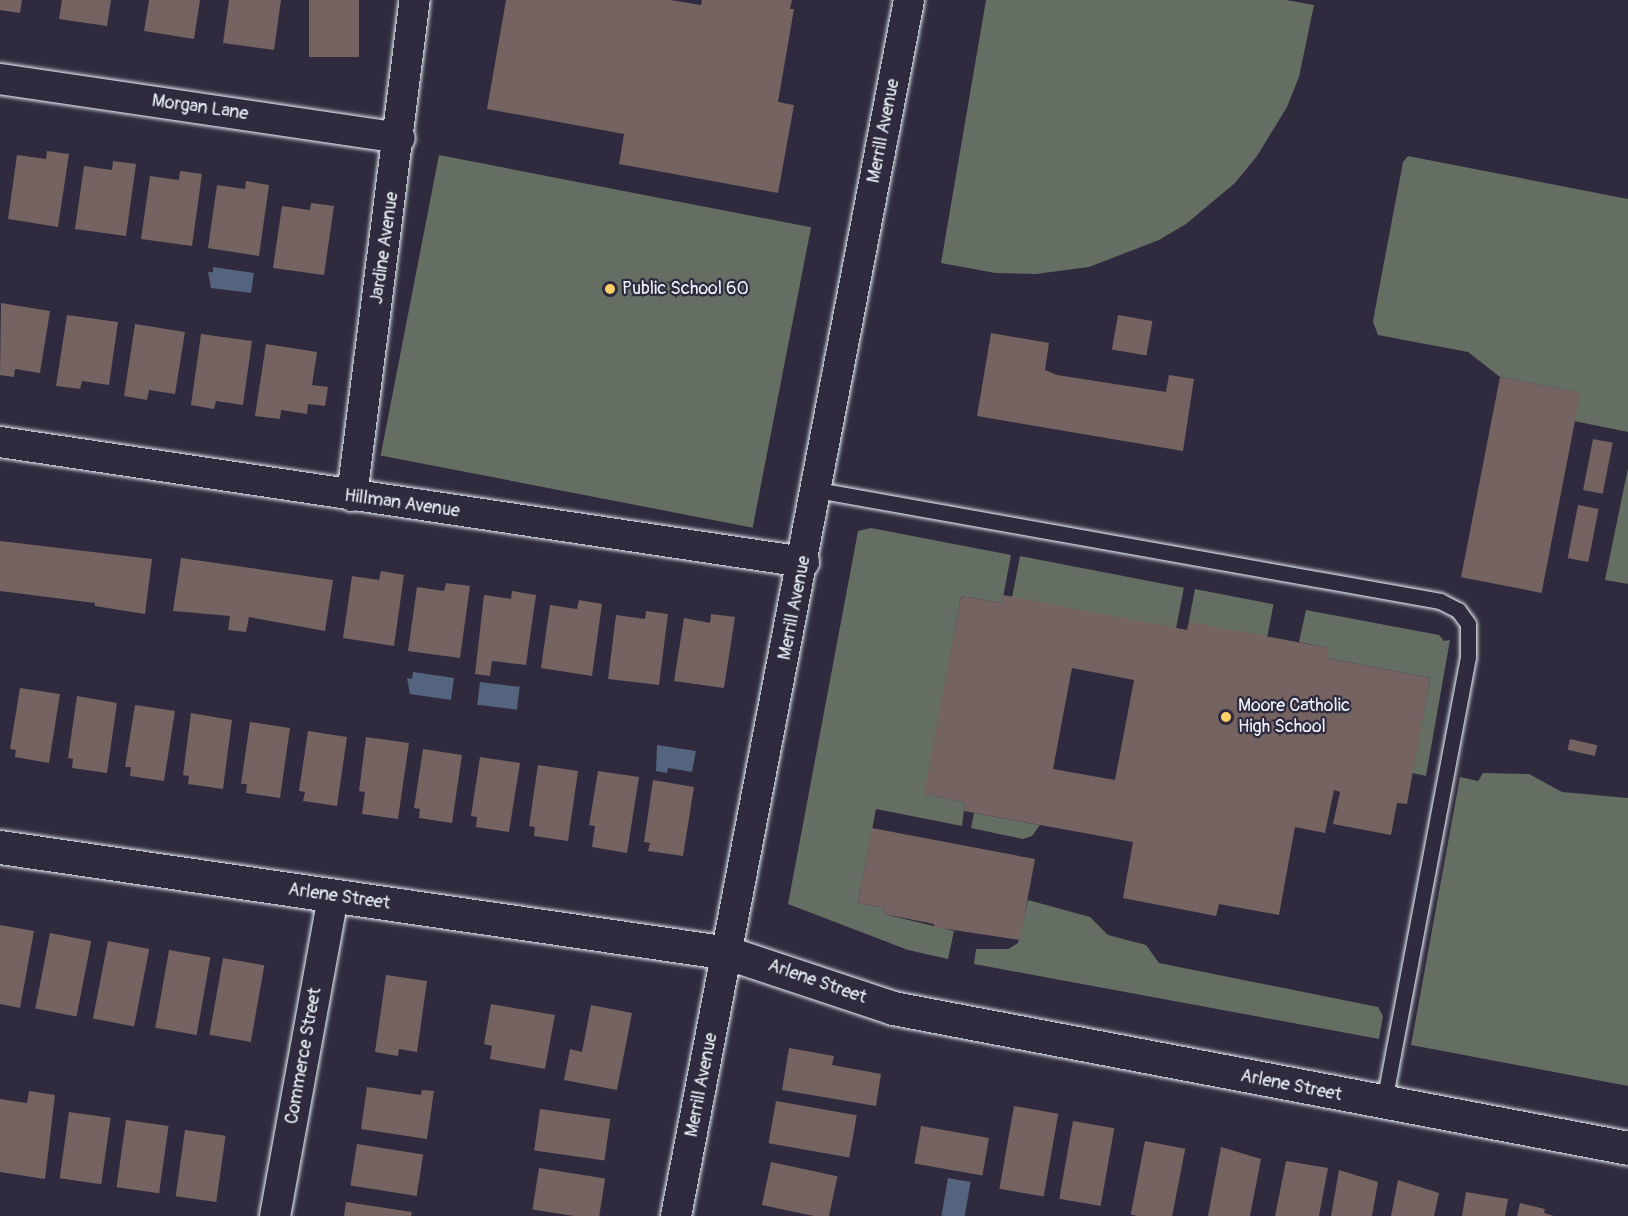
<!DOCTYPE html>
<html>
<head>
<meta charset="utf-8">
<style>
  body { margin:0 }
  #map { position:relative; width:1628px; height:1216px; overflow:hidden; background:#2f2a3d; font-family:Pangolin,sans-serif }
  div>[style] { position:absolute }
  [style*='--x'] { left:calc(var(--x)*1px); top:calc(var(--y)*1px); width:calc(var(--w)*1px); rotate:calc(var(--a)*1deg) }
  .green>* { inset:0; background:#646e62; transform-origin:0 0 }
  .water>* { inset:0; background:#54647e; transform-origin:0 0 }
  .building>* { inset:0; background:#746361; transform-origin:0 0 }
  .roads { filter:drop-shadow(0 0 2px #e8f1f8) drop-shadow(0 0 2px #e8f1f8) }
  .lane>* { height:15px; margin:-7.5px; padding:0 7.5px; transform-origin:7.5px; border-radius:7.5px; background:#2f2a3d }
  .street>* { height:30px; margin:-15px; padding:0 15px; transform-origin:15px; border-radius:15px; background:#2f2a3d }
  .secondary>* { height:33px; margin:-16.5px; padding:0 16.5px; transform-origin:16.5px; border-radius:16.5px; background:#2f2a3d }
  .dots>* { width:16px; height:16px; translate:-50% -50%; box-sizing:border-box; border:3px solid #2f2a3d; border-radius:50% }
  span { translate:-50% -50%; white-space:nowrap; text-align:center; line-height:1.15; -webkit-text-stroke:4.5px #2f2a3d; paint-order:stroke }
  .street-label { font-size:18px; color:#e8f1f8 }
  .poi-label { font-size:18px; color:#e8f1f8 }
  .left { translate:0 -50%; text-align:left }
</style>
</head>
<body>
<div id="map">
  <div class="green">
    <i style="clip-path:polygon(986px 0,1286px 0,1314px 5px,1299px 77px,1287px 107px,1257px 156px,1235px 183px,1186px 224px,1159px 240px,1089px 267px,1036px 274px,995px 273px,941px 263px)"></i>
    <i style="left:439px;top:155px;width:379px;height:306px;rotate:11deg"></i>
    <i style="clip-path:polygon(1408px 156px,1628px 199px,1628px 432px,1574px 421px,1580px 393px,1500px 377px,1468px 352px,1378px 335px,1373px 322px,1375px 310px,1403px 162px)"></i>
    <i style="clip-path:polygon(1628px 468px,1628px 584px,1605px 580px)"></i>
    <i style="clip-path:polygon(871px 528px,1011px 555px,1002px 603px,961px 596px,925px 794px,965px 802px,962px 826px,876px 809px,858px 903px,885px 908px,884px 914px,954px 931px,948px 959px,908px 950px,788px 904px,858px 531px)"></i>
    <i style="left:1020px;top:556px;width:167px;height:42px;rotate:11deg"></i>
    <i style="left:1195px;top:589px;width:80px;height:34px;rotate:11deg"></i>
    <i style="clip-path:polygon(1306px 610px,1439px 635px,1444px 641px,1450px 640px,1426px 776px,1412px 773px,1430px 678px,1326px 658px,1328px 648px,1299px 642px)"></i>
    <i style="clip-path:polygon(1483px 773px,1529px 774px,1562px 792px,1628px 798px,1628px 1086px,1411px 1045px,1460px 777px,1478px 781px)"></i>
    <i style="clip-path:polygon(974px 813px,1040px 825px,1032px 836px,1023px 839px,971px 828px)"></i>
    <i style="clip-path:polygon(1028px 900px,1090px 917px,1108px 935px,1146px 945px,1159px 963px,1378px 1007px,1383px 1016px,1379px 1039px,974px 964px,976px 949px,1008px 949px,1018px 943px)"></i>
  </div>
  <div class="water">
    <i style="clip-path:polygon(213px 267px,254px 273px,251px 293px,211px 288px,208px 272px,213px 272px)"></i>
    <i style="clip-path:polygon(413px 672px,454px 678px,451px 700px,410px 694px,407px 678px,412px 679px)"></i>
    <i style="left:480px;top:682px;width:40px;height:23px;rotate:7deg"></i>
    <i style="clip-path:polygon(657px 745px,696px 751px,692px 772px,668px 768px,667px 773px,656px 771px)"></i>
    <i style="left:948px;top:1178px;width:23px;height:38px;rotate:10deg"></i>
  </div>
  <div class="building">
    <i style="clip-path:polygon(0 0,22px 0,20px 13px,0 10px)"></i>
    <i style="clip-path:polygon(62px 0,111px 0,107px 26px,59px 19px)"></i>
    <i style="clip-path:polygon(149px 0,200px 0,194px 39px,144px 31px)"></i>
    <i style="clip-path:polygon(229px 0,281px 0,274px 50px,223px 43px)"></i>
    <i style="left:309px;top:0;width:50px;height:57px"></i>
    <i style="clip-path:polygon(506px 0,670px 0,701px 5px,702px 0,792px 0,790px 9px,794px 9px,778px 102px,794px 105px,778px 193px,619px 164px,624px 134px,487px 109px)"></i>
    <i style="clip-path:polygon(47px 151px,69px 154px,58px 227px,8px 219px,17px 155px,46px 159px)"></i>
    <i style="clip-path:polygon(113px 161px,136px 164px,126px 236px,75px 229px,84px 166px,112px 170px)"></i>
    <i style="clip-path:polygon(180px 171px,202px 174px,192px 246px,141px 239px,150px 176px,179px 180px)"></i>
    <i style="clip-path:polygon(246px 181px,269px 185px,259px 256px,208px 248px,217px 185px,245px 189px)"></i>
    <i style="clip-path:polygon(311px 203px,334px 206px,324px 275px,273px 268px,282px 206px,310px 210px)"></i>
    <i style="clip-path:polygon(1px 303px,50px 311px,40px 373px,15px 369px,14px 377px,0 375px)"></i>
    <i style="clip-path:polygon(67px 315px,118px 322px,109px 385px,82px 381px,80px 389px,56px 386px)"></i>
    <i style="left:1118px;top:315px;width:35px;height:35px;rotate:10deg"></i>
    <i style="clip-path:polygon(135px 324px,185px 332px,175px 394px,149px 390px,147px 400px,124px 396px)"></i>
    <i style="clip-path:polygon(991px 333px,1049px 343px,1045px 370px,1057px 375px,1166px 392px,1169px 375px,1194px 379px,1183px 451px,977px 416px)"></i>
    <i style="clip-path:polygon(201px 334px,252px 341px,243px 405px,216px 401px,214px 409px,191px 405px)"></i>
    <i style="clip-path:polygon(266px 344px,317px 352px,312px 385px,328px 387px,325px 406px,308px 404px,307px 414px,281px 410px,280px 419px,255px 416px)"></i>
    <i style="left:1500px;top:377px;width:82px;height:204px;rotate:11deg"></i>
    <i style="left:1593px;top:439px;width:20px;height:52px;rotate:11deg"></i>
    <i style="left:1578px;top:505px;width:21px;height:54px;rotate:11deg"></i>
    <i style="clip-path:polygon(0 541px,152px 559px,145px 614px,95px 606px,95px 603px,0 591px)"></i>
    <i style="clip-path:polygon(181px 558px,333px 580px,325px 631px,249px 617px,246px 632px,228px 630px,230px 616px,173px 611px)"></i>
    <i style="clip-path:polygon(381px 571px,404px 575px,394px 646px,343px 638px,352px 576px,379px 580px)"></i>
    <i style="clip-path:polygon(446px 583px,470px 586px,460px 658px,408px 651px,417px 587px,444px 591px)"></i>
    <i style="clip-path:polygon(512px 591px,536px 595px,526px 665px,492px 661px,490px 676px,475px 674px,484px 595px,511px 599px)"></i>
    <i style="clip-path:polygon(evenodd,1003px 595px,1187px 630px,1189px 622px,1329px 648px,1326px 658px,1430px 678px,1407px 804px,1397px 803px,1391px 835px,1333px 824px,1340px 792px,1334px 790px,1325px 833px,1295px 827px,1279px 915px,1219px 904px,1216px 916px,1123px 898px,1133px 842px,964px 811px,965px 802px,924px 794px,961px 596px,1002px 603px,1003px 595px,1072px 668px,1134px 680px,1115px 780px,1053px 769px,1072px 668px)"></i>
    <i style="clip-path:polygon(579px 600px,602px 604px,592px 676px,541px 668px,550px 605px,577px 609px)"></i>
    <i style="clip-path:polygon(646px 611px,668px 614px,659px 685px,608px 679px,616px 615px,645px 619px)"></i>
    <i style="clip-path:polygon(711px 614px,735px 617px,724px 688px,674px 681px,684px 618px,710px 623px)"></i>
    <i style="clip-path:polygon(20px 688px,60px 694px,49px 763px,15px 757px,16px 750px,10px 749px)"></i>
    <i style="clip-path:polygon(77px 696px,117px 703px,107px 773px,72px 768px,73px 759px,68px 758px)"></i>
    <i style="clip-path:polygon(135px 705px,175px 711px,164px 781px,130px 776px,131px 767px,125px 767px)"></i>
    <i style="clip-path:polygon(191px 713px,232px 720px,223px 789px,188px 784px,189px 776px,183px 775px)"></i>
    <i style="clip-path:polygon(250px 722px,290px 728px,280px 798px,246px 793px,247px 784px,241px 784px)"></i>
    <i style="clip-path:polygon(308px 731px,347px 737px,337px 806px,303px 801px,305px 792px,299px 791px)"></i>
    <i style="clip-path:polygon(366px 737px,409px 743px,398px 819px,362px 814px,365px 792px,359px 791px)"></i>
    <i style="left:1570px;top:739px;width:28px;height:11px;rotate:13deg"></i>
    <i style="clip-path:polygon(423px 749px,462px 755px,452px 823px,419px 818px,420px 809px,414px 808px)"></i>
    <i style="clip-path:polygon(480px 757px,520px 763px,509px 832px,476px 827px,477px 817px,471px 816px)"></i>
    <i style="clip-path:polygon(538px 765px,578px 771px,568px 841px,534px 836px,535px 827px,529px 826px)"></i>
    <i style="clip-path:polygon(598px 771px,639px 777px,627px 853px,592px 847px,595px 826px,589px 825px)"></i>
    <i style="clip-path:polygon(653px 780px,694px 787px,683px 856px,648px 851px,650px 843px,644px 842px)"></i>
    <i style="clip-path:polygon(872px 828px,1035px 859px,1020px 940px,934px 927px,934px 924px,884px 914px,885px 908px,858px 903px)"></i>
    <i style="clip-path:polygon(0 925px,34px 931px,20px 1008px,0 1004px)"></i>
    <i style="left:50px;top:933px;width:42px;height:77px;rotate:11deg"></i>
    <i style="left:108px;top:941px;width:42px;height:79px;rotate:11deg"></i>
    <i style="left:169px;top:950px;width:42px;height:79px;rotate:10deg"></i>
    <i style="left:223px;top:958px;width:42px;height:78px;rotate:10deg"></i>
    <i style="clip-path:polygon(386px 975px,427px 981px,417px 1052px,399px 1049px,398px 1056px,375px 1052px)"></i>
    <i style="clip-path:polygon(491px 1004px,555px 1015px,545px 1069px,490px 1059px,492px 1046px,484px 1044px)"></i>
    <i style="clip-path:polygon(591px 1005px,632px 1013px,617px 1090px,564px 1080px,570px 1049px,582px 1052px)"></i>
    <i style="clip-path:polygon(789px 1048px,834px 1056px,832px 1065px,881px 1074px,876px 1106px,782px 1090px)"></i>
    <i style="clip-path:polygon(367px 1087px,421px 1095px,422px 1090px,434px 1091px,427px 1139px,361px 1129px)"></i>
    <i style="clip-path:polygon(29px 1091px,55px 1095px,45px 1179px,0 1172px,0 1099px,27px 1103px)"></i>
    <i style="left:776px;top:1101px;width:82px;height:43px;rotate:10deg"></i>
    <i style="left:1014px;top:1106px;width:45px;height:84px;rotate:10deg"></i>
    <i style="left:540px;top:1109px;width:71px;height:42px;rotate:8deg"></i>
    <i style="left:69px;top:1112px;width:42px;height:67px;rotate:8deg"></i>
    <i style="left:126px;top:1120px;width:43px;height:68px;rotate:8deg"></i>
    <i style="left:1073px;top:1121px;width:42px;height:79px;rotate:10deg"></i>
    <i style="left:921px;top:1126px;width:69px;height:38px;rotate:10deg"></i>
    <i style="left:185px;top:1130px;width:41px;height:67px;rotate:8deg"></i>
    <i style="left:1145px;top:1141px;width:41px;height:75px;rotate:11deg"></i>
    <i style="left:357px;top:1144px;width:67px;height:42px;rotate:9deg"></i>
    <i style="clip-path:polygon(1221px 1147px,1261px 1159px,1250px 1216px,1208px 1216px)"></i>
    <i style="clip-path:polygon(1286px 1161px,1328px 1168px,1319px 1216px,1275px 1216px)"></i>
    <i style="left:771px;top:1162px;width:68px;height:44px;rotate:12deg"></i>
    <i style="left:539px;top:1168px;width:67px;height:42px;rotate:9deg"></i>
    <i style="clip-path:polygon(1339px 1170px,1378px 1182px,1372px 1216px,1331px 1216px)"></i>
    <i style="clip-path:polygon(1398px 1180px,1439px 1193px,1434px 1216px,1391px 1216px)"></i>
    <i style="clip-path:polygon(1466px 1192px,1508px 1199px,1505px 1216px,1462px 1216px)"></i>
    <i style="clip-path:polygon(346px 1202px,412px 1212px,411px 1216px,344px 1216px)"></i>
    <i style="clip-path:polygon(1520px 1203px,1545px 1209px,1544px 1213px,1554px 1216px,1517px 1216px)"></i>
  </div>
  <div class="roads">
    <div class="lane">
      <i style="--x:817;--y:490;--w:633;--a:10.1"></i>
      <i style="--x:1440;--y:601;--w:20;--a:27"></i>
      <i style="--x:1458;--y:610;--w:17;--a:54"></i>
      <i style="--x:1468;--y:624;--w:33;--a:90"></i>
      <i style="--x:1468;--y:657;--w:454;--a:100.7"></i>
    </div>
    <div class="street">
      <i style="--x:0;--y:79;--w:404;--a:8.4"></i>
      <i style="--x:0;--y:442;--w:813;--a:8.49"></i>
      <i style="--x:352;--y:496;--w:500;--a:-82.8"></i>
      <i style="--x:275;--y:1216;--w:324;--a:-79.7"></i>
      <i style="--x:676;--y:1216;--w:1238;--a:-79.15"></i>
    </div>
    <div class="secondary">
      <i style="--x:0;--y:847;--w:736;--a:8.28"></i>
      <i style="--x:728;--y:953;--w:174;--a:18.4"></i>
      <i style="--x:893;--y:1008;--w:748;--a:10.78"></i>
    </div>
  </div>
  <div class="dots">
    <i style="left:610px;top:289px;background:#ffd166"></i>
    <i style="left:1226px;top:717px;background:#ffd166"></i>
  </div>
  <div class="street-label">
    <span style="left:200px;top:108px;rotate:8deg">Morgan Lane</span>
    <span style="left:884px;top:131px;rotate:-79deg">Merrill Avenue</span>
    <span style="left:385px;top:248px;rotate:-82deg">Jardine Avenue</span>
    <span style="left:402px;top:504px;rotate:8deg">Hillman Avenue</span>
    <span style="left:795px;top:608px;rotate:-79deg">Merrill Avenue</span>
    <span style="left:339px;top:897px;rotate:8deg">Arlene Street</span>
    <span style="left:817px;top:982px;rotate:19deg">Arlene Street</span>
    <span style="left:304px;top:1056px;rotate:-80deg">Commerce Street</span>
    <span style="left:702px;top:1085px;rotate:-79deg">Merrill Avenue</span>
    <span style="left:1291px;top:1086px;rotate:11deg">Arlene Street</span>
  </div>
  <div class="poi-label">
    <span class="left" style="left:622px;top:289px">Public School 60</span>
    <span class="left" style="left:1238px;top:717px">Moore Catholic<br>High School</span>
  </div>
</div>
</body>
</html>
